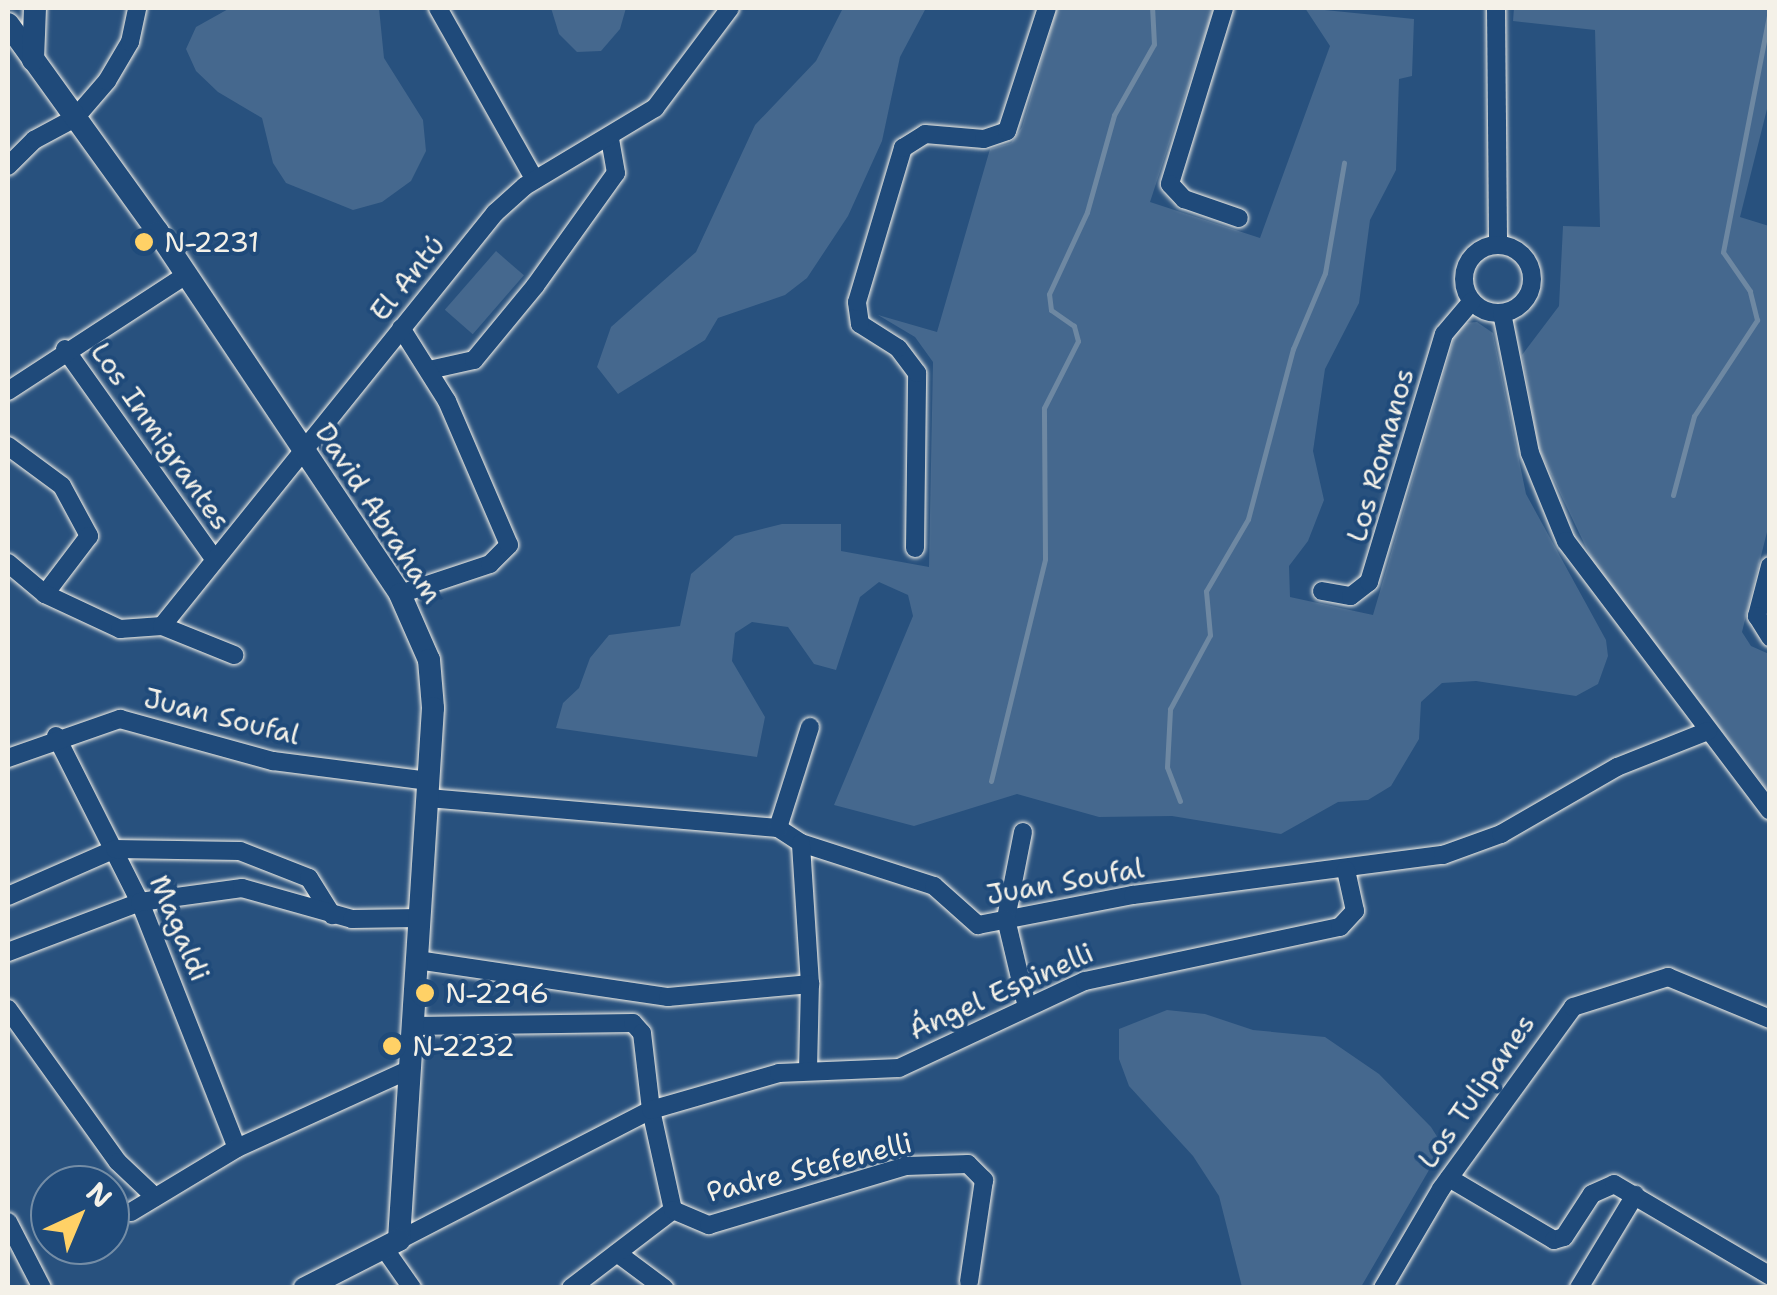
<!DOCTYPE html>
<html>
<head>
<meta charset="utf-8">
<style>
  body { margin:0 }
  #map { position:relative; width:1777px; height:1295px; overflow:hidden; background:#28517e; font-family:"Shantell Sans",sans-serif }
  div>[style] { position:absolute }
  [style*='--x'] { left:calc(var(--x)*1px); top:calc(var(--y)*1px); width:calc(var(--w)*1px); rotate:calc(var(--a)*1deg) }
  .green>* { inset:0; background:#45688e; transform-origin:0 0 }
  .stream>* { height:5px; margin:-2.5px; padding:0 2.5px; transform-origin:2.5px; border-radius:2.5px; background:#6e88a2 }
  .roads { filter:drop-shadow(0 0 2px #f4f1e8) drop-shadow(0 0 2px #f4f1e8) }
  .minor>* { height:18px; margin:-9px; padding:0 9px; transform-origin:9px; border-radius:9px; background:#1f4a7a }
  .minor>.ring { margin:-9px; padding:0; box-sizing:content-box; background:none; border:18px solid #1f4a7a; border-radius:50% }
  .major>* { height:22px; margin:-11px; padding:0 11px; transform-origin:11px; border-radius:11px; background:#1f4a7a }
  .dots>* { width:28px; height:28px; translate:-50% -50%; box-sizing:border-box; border:5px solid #1f4a7a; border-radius:50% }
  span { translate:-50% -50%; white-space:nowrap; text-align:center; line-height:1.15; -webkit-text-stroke:8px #1f4a7a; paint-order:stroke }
  .poi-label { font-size:28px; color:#f4f1e8 }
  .left { translate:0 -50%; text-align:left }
  .street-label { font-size:28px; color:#f4f1e8 }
  .frame { position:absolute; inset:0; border:10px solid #f4f1e8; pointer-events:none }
  .north { position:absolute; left:30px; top:1165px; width:100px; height:100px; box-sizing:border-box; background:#1f4a7a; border:2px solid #748da6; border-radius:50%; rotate:44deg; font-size:28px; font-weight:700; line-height:40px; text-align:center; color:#f4f1e8 }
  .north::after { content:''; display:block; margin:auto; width:35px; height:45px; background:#ffd166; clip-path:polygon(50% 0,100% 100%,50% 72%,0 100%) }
</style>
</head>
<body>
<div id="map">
  <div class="green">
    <i style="clip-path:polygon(230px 8px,379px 8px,384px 58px,423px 120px,426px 151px,411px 181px,382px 202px,353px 210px,286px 183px,273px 163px,262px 118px,218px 92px,196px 71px,186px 49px,196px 27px)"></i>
    <i style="clip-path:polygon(551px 8px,626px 8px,620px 29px,601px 51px,577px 52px,559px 34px)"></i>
    <i style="clip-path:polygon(843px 8px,926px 8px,900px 57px,882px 141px,848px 216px,807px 278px,785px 295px,718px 318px,705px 340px,618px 394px,597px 367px,611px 327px,696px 252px,755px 125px,816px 61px)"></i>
    <i style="clip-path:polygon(1057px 8px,1214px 8px,1150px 202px,1260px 238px,1330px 46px,1305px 8px,1414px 19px,1412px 76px,1399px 79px,1396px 170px,1370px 220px,1359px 303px,1325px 369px,1313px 451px,1324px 500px,1308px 541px,1289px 566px,1290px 597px,1373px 615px,1455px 335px,1463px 323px,1477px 322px,1493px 333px,1526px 494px,1606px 640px,1608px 656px,1598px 684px,1576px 696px,1476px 681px,1442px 683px,1421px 702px,1419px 739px,1391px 786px,1368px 800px,1338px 802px,1281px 834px,1172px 816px,1099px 817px,1017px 794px,914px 826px,834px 805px,913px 616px,908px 595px,879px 582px,860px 597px,836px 670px,814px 664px,788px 627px,752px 622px,735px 633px,732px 661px,765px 717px,757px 757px,556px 728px,563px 703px,579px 688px,590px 658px,609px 635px,680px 626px,691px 574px,735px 536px,782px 524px,841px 524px,841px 551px,929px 567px,933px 362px,915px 337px,878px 315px,937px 332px,990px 149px,1011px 143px,1022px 127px)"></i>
    <i style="clip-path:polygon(1514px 8px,1769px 8px,1769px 101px,1740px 217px,1769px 226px,1769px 524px,1742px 632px,1751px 646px,1769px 654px,1769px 792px,1594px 564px,1539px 449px,1522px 355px,1559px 306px,1563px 226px,1600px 227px,1595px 30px,1513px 21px)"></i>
    <i style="left:496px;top:251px;width:37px;height:78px;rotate:41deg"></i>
    <i style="clip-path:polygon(1167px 1010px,1205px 1014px,1253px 1030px,1325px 1037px,1379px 1074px,1431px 1127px,1443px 1146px,1361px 1287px,1242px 1287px,1219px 1196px,1193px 1156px,1129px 1086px,1119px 1059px,1119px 1029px)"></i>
  </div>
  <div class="stream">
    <i style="--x:1673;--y:495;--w:82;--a:-75.1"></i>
    <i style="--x:1694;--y:416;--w:115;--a:-56.7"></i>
    <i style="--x:1757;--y:320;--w:30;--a:-104"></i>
    <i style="--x:1750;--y:291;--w:47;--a:-124.7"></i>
    <i style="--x:1723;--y:252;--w:246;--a:-79"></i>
    <i style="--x:991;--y:781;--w:228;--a:-76.3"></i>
    <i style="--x:1045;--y:559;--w:151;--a:-90.4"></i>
    <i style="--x:1044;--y:408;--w:75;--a:-63.1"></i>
    <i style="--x:1078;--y:341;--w:16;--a:-105"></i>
    <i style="--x:1074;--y:326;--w:28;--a:-145"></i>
    <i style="--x:1051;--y:310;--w:16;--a:-97"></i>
    <i style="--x:1049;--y:294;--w:90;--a:-65.1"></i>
    <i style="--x:1087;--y:212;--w:101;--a:-74.4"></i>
    <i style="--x:1114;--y:115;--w:81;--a:-60.6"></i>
    <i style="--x:1154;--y:44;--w:36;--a:-93"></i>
    <i style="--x:1180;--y:801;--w:36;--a:-111"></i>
    <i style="--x:1167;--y:767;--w:58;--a:-87"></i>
    <i style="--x:1170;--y:709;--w:84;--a:-61.6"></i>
    <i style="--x:1210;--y:635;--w:44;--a:-95.2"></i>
    <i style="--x:1206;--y:591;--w:83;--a:-59.7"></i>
    <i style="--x:1248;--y:519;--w:176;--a:-75.2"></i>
    <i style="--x:1293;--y:349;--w:82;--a:-67.2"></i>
    <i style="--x:1325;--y:273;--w:112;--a:-80.2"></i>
  </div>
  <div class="roads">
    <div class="minor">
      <i style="--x:438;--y:8;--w:197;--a:60.6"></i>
      <i style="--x:1224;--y:8;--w:184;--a:107.1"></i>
      <i style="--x:1170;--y:184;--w:21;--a:47"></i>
      <i style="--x:1184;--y:199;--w:58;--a:19.1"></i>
      <i style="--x:1496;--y:8;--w:237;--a:89.5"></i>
      <i style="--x:8;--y:166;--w:37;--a:-45"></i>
      <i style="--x:34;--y:140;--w:47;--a:-28.2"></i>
      <i style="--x:75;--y:118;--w:49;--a:-49.1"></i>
      <i style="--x:107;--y:81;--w:45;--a:-59.5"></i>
      <i style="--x:130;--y:42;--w:35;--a:-78"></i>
      <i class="ring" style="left:1464px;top:245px;width:50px;height:50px"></i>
      <i style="--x:1502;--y:313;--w:143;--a:78.7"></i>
      <i style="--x:1530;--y:453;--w:95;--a:67.8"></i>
      <i style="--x:1566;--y:541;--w:338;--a:52.9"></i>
      <i style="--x:65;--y:349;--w:254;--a:54.6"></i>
      <i style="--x:429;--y:370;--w:46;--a:-12.5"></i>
      <i style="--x:474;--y:360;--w:96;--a:-50.5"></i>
      <i style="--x:535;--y:286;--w:139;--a:-54.4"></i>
      <i style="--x:616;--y:173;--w:36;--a:-100"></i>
      <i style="--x:8;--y:391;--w:212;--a:-33.1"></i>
      <i style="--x:8;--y:446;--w:67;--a:36.5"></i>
      <i style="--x:62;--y:486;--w:57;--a:61.6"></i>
      <i style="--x:89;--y:536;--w:73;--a:127.2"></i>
      <i style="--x:915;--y:548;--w:175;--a:-89.3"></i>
      <i style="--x:917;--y:373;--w:31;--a:-127"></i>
      <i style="--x:898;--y:348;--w:45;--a:-147.7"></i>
      <i style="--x:860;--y:324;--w:22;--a:-98"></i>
      <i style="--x:857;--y:302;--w:161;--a:-73.4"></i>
      <i style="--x:903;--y:148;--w:26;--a:-32"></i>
      <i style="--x:925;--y:134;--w:59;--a:4.8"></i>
      <i style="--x:984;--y:139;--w:24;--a:-19"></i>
      <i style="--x:1007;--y:131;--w:129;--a:-72"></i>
      <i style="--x:8;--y:563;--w:48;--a:40"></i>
      <i style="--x:45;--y:594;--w:83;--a:25"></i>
      <i style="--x:120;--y:629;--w:42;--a:-4.1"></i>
      <i style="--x:162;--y:626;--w:78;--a:21.9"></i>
      <i style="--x:1770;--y:566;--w:52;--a:104.6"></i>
      <i style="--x:1757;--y:616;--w:25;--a:58"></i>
      <i style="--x:1322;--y:591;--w:29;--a:10"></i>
      <i style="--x:1351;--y:596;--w:23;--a:-38"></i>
      <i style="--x:1369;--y:582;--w:259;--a:-73.2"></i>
      <i style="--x:1444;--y:334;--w:43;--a:-49.7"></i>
      <i style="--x:400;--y:594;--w:95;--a:-18.4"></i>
      <i style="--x:490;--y:564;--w:27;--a:-45"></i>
      <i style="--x:509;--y:545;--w:157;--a:-113.3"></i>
      <i style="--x:447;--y:401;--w:86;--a:-122.2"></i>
      <i style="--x:162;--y:626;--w:531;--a:-51.12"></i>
      <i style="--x:495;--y:213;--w:40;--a:-42"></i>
      <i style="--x:525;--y:186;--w:152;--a:-31"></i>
      <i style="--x:655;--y:108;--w:125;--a:-53.1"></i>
      <i style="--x:56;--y:736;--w:186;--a:63.2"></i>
      <i style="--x:140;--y:902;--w:264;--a:68.5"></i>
      <i style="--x:8;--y:758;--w:119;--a:-19.2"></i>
      <i style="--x:120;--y:719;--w:159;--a:15.4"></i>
      <i style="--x:273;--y:761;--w:157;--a:7.3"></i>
      <i style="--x:428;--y:798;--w:351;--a:4.9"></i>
      <i style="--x:778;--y:828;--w:27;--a:33"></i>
      <i style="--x:801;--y:843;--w:140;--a:17.9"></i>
      <i style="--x:934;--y:886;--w:59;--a:41.6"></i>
      <i style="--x:978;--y:925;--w:158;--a:-11"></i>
      <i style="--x:1133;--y:895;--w:313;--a:-7.4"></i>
      <i style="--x:1443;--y:855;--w:62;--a:-19.9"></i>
      <i style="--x:1501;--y:834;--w:134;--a:-30"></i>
      <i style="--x:1617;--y:767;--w:98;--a:-21.6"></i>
      <i style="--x:778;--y:828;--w:106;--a:-72.4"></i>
      <i style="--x:1023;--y:832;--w:89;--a:101.1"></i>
      <i style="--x:1006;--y:919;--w:90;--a:76.6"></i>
      <i style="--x:8;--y:896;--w:117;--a:-23.7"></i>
      <i style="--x:115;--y:849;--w:125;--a:0.9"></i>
      <i style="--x:240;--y:851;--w:74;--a:21.4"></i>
      <i style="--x:309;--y:878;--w:44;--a:58.1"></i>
      <i style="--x:8;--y:952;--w:141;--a:-20.7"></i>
      <i style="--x:140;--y:902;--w:103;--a:-7.8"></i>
      <i style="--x:242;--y:888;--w:114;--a:15.7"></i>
      <i style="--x:352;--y:919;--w:68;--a:-0.8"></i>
      <i style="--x:417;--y:960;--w:254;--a:8.4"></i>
      <i style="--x:668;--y:997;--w:143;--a:-5.2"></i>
      <i style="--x:810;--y:984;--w:141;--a:-93.7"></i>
      <i style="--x:8;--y:1009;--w:188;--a:54.3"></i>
      <i style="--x:118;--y:1162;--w:51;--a:43.4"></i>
      <i style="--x:413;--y:1026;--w:220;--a:-0.8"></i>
      <i style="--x:633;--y:1023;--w:13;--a:48"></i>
      <i style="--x:642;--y:1033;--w:78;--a:83.3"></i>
      <i style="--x:651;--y:1110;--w:102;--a:77.6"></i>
      <i style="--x:808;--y:1071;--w:87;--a:-88.7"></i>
      <i style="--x:1449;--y:1178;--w:122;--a:30.6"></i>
      <i style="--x:1554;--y:1240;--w:10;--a:-17"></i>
      <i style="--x:1564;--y:1237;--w:51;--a:-56.9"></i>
      <i style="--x:1592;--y:1194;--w:24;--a:-24"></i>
      <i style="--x:1614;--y:1184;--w:181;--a:30.5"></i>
      <i style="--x:131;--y:1212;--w:124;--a:-31.1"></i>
      <i style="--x:237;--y:1148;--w:190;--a:-24.5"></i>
      <i style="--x:8;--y:1222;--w:74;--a:62.7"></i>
      <i style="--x:399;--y:1240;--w:284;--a:-27.3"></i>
      <i style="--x:651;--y:1110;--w:133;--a:-16.1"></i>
      <i style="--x:779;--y:1073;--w:120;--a:-2.4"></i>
      <i style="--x:899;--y:1068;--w:205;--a:-25.1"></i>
      <i style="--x:1085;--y:981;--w:261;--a:-12"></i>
      <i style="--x:1340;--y:927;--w:22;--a:-47"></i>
      <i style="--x:1355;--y:911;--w:42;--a:-102.4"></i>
      <i style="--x:384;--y:1248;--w:49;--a:55"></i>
      <i style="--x:617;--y:1253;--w:59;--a:36.7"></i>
      <i style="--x:571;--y:1288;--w:128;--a:-37.4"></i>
      <i style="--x:673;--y:1210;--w:39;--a:23"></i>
      <i style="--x:709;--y:1225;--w:206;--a:-16.7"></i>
      <i style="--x:906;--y:1166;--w:62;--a:-1.8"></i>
      <i style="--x:968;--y:1164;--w:23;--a:45"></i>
      <i style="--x:984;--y:1180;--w:103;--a:98.4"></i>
      <i style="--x:1383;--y:1288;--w:115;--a:-59.6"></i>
      <i style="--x:1441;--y:1189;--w:225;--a:-54"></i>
      <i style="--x:1573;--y:1007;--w:100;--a:-17.5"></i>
      <i style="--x:1668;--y:977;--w:110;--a:22.4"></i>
      <i style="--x:1579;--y:1288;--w:109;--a:-58.9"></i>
    </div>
    <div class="major">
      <i style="--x:8;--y:24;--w:256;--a:54.2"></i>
      <i style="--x:158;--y:232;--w:435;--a:56.2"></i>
      <i style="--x:400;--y:594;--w:72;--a:66.3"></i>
      <i style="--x:429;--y:660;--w:48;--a:85.2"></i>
      <i style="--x:433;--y:708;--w:533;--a:93.66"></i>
      <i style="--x:399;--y:1240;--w:106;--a:152.9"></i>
      <i style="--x:33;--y:60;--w:52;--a:-87.8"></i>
    </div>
  </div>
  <div class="dots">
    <i style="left:144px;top:242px;background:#ffd166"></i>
    <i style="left:425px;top:993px;background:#ffd166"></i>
    <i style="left:392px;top:1046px;background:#ffd166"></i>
  </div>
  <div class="poi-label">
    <span class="left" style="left:164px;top:242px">N-2231</span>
    <span class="left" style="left:445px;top:993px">N-2296</span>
    <span class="left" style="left:412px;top:1046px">N-2232</span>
  </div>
  <div class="street-label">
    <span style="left:407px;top:278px;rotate:-51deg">El Antú</span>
    <span style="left:161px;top:436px;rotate:55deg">Los Inmigrantes</span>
    <span style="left:1380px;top:455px;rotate:-74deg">Los Romanos</span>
    <span style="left:379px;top:513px;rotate:57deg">David Abraham</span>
    <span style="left:222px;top:716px;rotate:14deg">Juan Soufal</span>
    <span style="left:1065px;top:881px;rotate:-10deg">Juan Soufal</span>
    <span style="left:180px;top:928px;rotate:67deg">Magaldi</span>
    <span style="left:1001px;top:991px;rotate:-24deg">Ángel Espinelli</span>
    <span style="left:1476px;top:1091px;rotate:-55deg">Los Tulipanes</span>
    <span style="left:809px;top:1167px;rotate:-14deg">Padre Stefenelli</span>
  </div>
  <div class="frame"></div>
  <div class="north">N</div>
</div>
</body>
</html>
